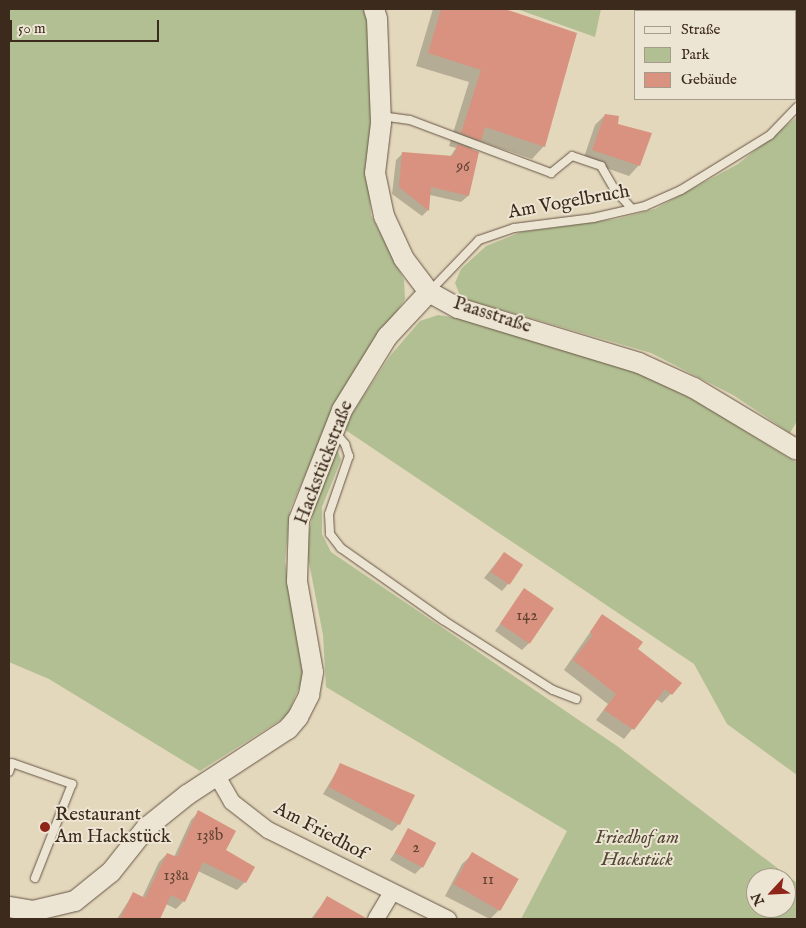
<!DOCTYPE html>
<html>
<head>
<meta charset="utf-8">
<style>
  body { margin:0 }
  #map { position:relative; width:806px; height:928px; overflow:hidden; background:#e3d7bc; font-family:"IM FELL English",serif }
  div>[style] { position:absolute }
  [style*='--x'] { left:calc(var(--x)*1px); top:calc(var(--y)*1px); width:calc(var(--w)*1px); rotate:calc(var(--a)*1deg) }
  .green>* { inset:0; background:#b2bf92 }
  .shadow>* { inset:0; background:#0003 }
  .building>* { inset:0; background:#d8927f; transform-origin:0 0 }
  .roads { filter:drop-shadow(0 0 1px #654) drop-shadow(0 0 1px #654) }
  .service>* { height:8px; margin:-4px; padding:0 4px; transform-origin:4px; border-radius:4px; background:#ede5d3 }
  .minor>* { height:16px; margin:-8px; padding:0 8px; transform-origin:8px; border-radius:8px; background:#ede5d3 }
  .tertiary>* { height:20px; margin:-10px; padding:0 10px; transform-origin:10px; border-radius:10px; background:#ede5d3 }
  .dots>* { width:14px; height:14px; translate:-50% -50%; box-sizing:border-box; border:2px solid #ede5d3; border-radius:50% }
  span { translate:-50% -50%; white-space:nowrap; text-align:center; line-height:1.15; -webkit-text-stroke:4px #ede5d3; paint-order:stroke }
  .number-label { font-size:16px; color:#634435 }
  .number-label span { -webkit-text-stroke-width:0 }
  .street-label { font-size:19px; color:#3c2a1c }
  .poi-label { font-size:19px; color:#3c2a1c }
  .left { translate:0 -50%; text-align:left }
  .park-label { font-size:19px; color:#544834; font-style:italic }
  .frame { position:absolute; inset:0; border:10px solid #3c2a1c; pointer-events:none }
  .legend { position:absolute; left:634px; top:10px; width:162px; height:90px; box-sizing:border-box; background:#ede5d3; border:1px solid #a69a8a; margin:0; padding:6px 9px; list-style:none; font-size:15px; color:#3c2a1c }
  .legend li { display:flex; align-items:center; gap:10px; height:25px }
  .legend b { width:25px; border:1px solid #a69a8a }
  .north { position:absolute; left:746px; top:868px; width:50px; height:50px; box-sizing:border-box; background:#ede5d3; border:1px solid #a69a8a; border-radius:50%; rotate:245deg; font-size:14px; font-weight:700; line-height:20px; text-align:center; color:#3c2a1c }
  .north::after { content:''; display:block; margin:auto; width:18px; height:22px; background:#8f2418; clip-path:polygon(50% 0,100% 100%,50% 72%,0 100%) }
  .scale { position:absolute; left:10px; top:20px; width:149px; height:22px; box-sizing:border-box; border:2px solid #3c2a1c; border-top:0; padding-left:6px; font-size:15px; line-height:18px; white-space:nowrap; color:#3c2a1c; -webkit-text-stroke:4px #ede5d3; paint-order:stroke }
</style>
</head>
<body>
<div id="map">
  <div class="green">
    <i style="clip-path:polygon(9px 9px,367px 9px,374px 60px,368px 175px,371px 215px,404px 280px,405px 299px,339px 398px,290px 509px,285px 562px,305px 674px,287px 716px,200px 771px,49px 679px,9px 662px)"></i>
    <i style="clip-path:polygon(517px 9px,601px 9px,595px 37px)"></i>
    <i style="clip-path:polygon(797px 117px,797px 421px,790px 433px,733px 395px,651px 353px,461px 298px,455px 283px,461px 269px,486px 246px,521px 232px,617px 219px,655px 209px,738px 164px)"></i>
    <i style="clip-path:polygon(438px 315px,458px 318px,641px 374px,696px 401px,797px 463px,797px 775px,727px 724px,694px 664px,347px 431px,344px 426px,390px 356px,420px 321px)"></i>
    <i style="clip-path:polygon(evenodd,336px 447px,341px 460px,322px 507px,322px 534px,331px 552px,617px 746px,797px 883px,797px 919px,521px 919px,567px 831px,326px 687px,323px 635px,306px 547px,315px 504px,336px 447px,756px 878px,786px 878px,786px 908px,756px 908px,756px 878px)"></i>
  </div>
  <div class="shadow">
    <i style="clip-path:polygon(433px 9px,501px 9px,575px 34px,544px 146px,532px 159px,479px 141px,470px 150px,468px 196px,461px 202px,430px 195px,428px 210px,422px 216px,392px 194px,396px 160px,403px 153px,450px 157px,456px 148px,449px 146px,469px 82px,416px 66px)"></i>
    <i style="clip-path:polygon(605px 115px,617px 125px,639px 165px,629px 176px,583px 160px,595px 125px)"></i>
    <i style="clip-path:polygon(504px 553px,508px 584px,502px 591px,484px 578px)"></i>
    <i style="clip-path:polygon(525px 590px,529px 643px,522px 650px,495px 631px)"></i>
    <i style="clip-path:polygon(602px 615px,636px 650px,680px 684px,662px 703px,656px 699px,624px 739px,596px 720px,608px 704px,564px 670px)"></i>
    <i style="clip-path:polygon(341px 764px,399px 824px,392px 831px,323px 794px)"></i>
    <i style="clip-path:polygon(199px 812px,245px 882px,237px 890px,198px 871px,184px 901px,176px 909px,166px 904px,158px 919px,117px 919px,133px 894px,142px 898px,159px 862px,167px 854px,174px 857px,191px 820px)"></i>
    <i style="clip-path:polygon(409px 830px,422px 867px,415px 874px,390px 860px)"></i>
    <i style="clip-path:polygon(473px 854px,500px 909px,490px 919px,445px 896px,462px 864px)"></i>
    <i style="clip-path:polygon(327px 898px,351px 911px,347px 919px,311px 919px)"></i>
  </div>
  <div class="building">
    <i style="clip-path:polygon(441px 9px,505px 9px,577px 33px,545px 147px,485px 127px,481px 141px,461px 133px,481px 70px,428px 53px)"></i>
    <i style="clip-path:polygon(605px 114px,619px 116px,618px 124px,652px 133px,640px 166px,592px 150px)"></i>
    <i style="clip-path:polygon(458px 144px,479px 152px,469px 196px,431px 187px,429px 211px,399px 187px,402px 152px,453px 156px)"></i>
    <i style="left:504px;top:552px;width:23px;height:24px;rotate:34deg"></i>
    <i style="left:524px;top:588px;width:36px;height:43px;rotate:34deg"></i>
    <i style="clip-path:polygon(602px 614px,643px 642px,638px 649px,682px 683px,672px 695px,665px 689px,634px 730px,604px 710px,616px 694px,573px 660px,593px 635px,590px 632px)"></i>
    <i style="clip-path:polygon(340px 763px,415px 795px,400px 825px,329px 787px)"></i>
    <i style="clip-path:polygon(198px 810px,236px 831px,226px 850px,255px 867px,246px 883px,203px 862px,185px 902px,171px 895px,160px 919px,120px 919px,133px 892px,145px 898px,167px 853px,177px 857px)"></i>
    <i style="left:408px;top:828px;width:32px;height:28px;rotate:28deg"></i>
    <i style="left:472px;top:852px;width:54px;height:37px;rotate:30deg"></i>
    <i style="clip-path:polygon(327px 896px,366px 918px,366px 919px,313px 919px)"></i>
  </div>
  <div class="roads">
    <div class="service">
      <i style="--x:381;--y:116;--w:29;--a:8"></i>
      <i style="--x:410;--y:120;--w:151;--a:20.6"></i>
      <i style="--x:551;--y:173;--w:27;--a:-39"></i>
      <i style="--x:572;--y:156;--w:31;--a:19"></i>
      <i style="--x:601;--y:166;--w:28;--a:60"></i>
      <i style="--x:615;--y:190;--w:25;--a:48"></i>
      <i style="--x:431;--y:290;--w:69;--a:-46.2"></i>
      <i style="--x:479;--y:240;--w:37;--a:-19"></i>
      <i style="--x:514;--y:228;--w:80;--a:-7.2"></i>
      <i style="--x:593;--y:218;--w:53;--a:-13"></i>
      <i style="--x:645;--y:206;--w:39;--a:-24"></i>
      <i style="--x:681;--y:190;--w:105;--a:-31.7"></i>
      <i style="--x:770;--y:135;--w:39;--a:-46"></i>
      <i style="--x:335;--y:432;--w:16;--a:50"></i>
      <i style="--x:345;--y:444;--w:13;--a:72"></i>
      <i style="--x:349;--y:456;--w:61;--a:109"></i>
      <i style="--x:329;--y:514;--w:20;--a:87"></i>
      <i style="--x:330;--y:534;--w:18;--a:52"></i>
      <i style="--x:341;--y:548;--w:125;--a:35.2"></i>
      <i style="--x:443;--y:620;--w:130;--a:32.5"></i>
      <i style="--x:553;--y:690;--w:25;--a:21"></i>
      <i style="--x:9;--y:772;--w:9;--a:-72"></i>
      <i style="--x:12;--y:763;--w:64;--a:19.3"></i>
      <i style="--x:72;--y:784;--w:101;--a:111.5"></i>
    </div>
    <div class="minor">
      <i style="--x:217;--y:776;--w:30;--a:60"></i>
      <i style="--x:232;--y:802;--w:46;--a:37.9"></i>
      <i style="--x:268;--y:830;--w:201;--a:26.3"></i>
      <i style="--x:376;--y:919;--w:31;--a:-59"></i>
    </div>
    <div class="tertiary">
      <i style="--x:374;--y:9;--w:10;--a:73"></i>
      <i style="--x:377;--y:19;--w:104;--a:87.8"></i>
      <i style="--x:381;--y:123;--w:50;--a:96.8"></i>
      <i style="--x:375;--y:173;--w:44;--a:78.2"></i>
      <i style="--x:384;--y:216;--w:47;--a:65.1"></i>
      <i style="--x:404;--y:259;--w:41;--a:52.9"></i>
      <i style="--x:429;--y:292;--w:33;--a:29"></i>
      <i style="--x:458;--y:308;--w:189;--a:16.9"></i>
      <i style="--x:639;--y:363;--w:60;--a:24.4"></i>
      <i style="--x:694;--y:388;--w:120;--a:31"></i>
      <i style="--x:9;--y:907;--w:24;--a:9"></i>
      <i style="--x:33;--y:911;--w:43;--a:-13.4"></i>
      <i style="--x:75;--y:901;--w:46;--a:-38.9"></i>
      <i style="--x:111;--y:872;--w:56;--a:-51.5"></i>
      <i style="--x:146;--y:828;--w:53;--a:-38.8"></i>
      <i style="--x:187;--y:795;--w:121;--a:-33.2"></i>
      <i style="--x:288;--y:729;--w:16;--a:-50"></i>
      <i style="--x:298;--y:717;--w:25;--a:-63"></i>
      <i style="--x:309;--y:695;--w:23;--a:-80"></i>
      <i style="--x:313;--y:672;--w:92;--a:-100"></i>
      <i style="--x:297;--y:581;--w:61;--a:-88.1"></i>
      <i style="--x:299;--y:520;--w:118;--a:-68.6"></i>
      <i style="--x:342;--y:410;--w:86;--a:-58.3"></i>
      <i style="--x:387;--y:337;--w:62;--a:-47"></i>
    </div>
  </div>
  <div class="dots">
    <i style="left:45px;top:827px;background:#8f2418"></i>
  </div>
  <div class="number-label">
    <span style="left:463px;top:167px">96</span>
    <span style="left:527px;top:616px">142</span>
    <span style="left:210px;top:836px">138b</span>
    <span style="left:416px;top:848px">2</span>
    <span style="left:176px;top:876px">138a</span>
    <span style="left:488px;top:880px">11</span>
  </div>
  <div class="street-label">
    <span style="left:569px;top:203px;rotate:-10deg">Am Vogelbruch</span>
    <span style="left:492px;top:316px;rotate:18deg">Paasstraße</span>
    <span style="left:325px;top:463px;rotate:-69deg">Hackstückstraße</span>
    <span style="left:320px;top:832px;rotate:28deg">Am Friedhof</span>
  </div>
  <div class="poi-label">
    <span class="left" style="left:55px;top:827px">Restaurant<br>Am Hackstück</span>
  </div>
  <div class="park-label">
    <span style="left:637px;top:850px">Friedhof am<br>Hackstück</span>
  </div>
  <div class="frame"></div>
  <ul class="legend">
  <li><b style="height:6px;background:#ede5d3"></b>Straße</li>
  <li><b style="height:14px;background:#b2bf92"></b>Park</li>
  <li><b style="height:14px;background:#d8927f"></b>Gebäude</li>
  </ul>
  <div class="north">N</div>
  <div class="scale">50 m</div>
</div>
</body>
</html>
